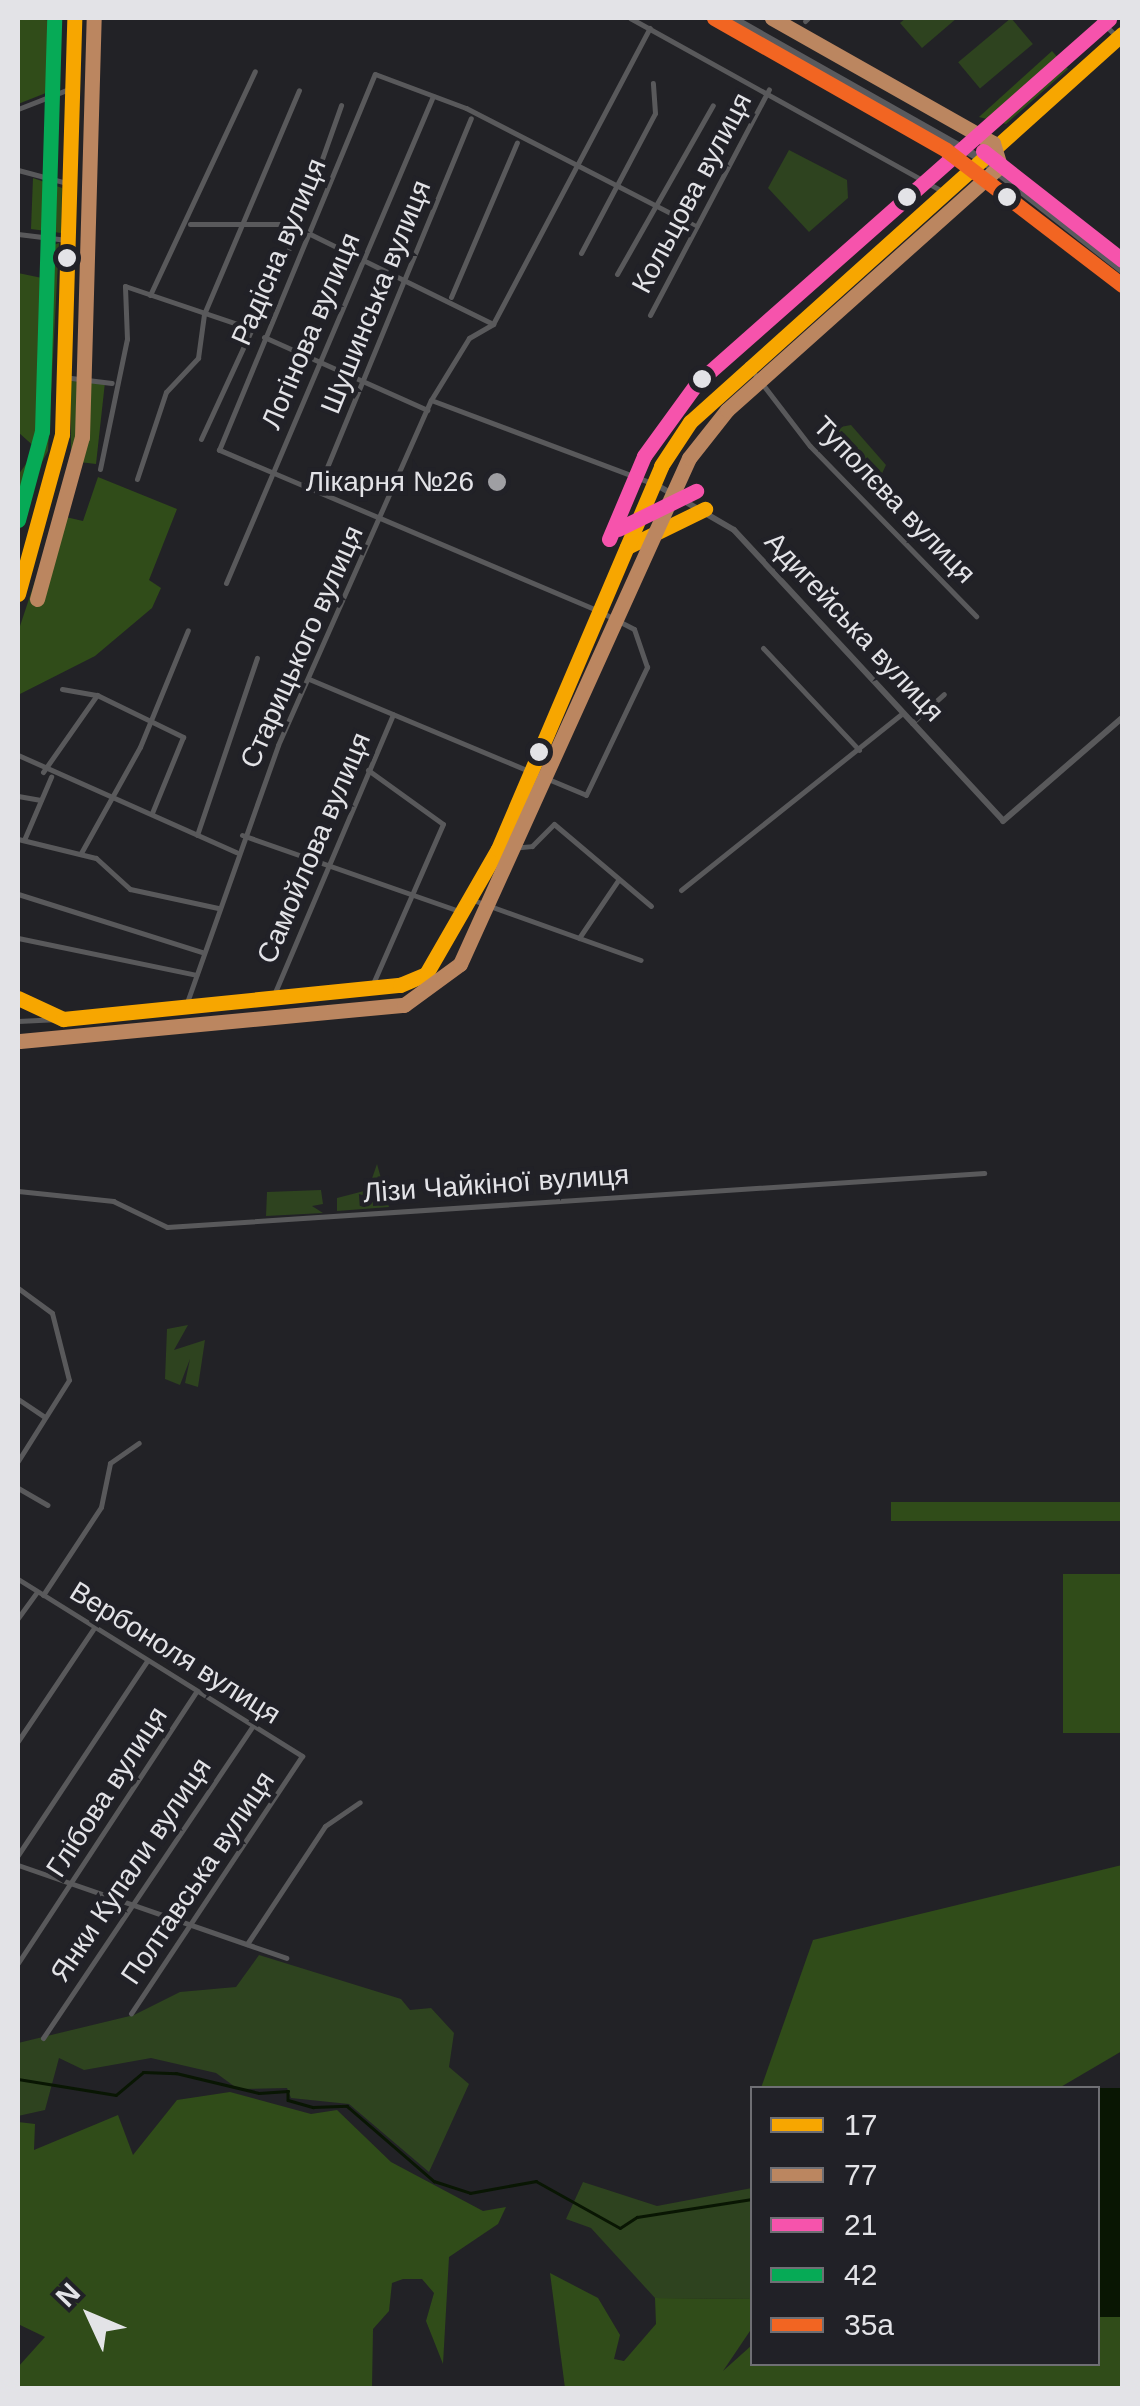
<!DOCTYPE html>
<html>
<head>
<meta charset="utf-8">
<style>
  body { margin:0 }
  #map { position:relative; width:1140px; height:2406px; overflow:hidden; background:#222226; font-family:Helvetica,sans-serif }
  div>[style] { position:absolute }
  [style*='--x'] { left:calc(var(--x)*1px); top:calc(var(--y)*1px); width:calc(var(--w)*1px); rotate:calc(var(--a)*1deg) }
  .green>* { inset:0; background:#2e431f; transform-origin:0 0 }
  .forest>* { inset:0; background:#304c19; transform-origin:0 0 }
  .water>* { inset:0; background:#091603; transform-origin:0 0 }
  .stream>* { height:2.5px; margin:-1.25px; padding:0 1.25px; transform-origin:1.25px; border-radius:1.25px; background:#091603 }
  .minor>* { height:5px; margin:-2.5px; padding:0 2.5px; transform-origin:2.5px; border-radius:2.5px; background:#59595b }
  .tertiary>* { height:6px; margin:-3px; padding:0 3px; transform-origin:3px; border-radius:3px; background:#59595b }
  .secondary>* { height:6px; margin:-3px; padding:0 3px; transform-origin:3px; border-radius:3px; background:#5c5c5e }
  .primary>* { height:8px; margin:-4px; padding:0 4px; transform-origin:4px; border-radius:4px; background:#5a5a5d }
  .bus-1>* { height:15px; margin:-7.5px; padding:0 7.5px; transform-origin:7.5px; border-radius:7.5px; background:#f7a600 }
  .bus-2>* { height:15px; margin:-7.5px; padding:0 7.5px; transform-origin:7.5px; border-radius:7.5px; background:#bb8660 }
  .bus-3>* { height:15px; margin:-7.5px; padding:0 7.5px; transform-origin:7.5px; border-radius:7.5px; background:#f653ac }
  .bus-4>* { height:15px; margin:-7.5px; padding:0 7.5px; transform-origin:7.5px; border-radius:7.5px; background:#06aa56 }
  .bus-5>* { height:15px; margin:-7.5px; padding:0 7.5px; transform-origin:7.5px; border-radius:7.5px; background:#f26522 }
  .dots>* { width:28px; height:28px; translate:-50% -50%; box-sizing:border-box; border:5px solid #212127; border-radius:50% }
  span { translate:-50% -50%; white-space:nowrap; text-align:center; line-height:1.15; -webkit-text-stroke:9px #212127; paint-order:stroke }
  .street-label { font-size:28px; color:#e3e3e7 }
  .poi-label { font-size:28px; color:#e3e3e7 }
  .right { translate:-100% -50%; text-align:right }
  .frame { position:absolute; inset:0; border:20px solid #e3e3e7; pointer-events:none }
  .legend { position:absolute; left:750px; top:2086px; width:350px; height:280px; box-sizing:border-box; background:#212127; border:2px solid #6f6f74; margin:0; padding:12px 18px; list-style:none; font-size:30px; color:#e3e3e7 }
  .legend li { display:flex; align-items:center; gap:20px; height:50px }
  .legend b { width:50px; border:2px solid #6f6f74 }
  .north { position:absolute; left:40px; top:2266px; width:100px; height:100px; -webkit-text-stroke:8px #212127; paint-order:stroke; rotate:314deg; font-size:28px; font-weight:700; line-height:40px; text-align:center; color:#e3e3e7 }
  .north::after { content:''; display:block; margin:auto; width:35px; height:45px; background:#e3e3e7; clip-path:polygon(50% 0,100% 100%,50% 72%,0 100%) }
</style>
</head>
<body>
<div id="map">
  <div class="green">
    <i style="clip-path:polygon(906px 18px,957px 18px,922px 48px,900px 23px)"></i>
    <i style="left:1011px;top:18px;width:34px;height:69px;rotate:50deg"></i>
    <i style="clip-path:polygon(789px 150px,847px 180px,848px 198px,809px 232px,768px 188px)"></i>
    <i style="clip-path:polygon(851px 425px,886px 465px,878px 482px,832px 442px,835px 428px)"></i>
    <i style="clip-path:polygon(377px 1164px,389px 1207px,337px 1211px,337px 1198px,368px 1190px)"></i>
    <i style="clip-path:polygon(321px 1190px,323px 1204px,312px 1206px,323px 1213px,266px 1216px,267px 1192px)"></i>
    <i style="clip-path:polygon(188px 1325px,174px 1350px,205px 1340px,198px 1387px,185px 1383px,190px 1359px,180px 1385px,165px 1379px,167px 1329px)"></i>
    <i style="clip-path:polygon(259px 1955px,401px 1999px,410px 2010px,431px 2008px,454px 2033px,449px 2067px,469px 2084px,429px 2172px,349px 2104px,291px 2098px,287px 2088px,238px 2089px,216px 2073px,151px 2058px,84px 2070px,59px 2058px,45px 2110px,18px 2116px,18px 2043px,134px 2015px,180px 1992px,236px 1987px)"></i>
    <i style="clip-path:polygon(583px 2182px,657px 2206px,752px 2188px,752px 2299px,655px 2298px,591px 2228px,566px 2219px)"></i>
  </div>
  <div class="forest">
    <i style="clip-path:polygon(18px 18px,57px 21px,56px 89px,18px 104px)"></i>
    <i style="clip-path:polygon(1052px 51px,1068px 69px,1006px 124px,979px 117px)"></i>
    <i style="clip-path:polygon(33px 178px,62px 188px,61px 233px,31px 229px)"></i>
    <i style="clip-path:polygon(59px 243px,48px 451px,18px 506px,18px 475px,37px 449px,18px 432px,18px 273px,42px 278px,43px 249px)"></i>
    <i style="clip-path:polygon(71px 381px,105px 382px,96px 464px,71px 461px)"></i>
    <i style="clip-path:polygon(98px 477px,177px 509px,149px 580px,161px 588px,152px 608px,95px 656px,18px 695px,18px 632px,57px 515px,83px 521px)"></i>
    <i style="left:1122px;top:1502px;width:19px;height:231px;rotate:90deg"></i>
    <i style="left:1122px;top:1574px;width:159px;height:59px;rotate:90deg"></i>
    <i style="clip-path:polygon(1122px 1865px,1122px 2051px,1059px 2088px,761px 2088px,813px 1940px)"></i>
    <i style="clip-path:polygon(230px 2092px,311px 2114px,337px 2110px,391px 2162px,483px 2211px,506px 2207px,498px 2224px,449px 2257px,443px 2364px,426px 2321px,434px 2293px,422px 2279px,403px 2279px,392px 2283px,389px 2311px,373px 2329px,372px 2388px,18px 2388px,18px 2367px,45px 2337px,18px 2324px,18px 2122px,35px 2124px,34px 2150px,118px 2115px,133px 2155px,177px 2100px)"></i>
    <i style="clip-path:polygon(550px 2273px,598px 2298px,620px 2335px,614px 2359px,624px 2361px,656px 2324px,655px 2298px,752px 2299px,752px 2328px,723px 2371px,752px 2345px,752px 2364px,1098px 2364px,1098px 2312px,1122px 2317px,1122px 2388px,565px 2388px)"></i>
  </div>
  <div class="water">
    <i style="left:1122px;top:2088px;width:229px;height:27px;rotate:90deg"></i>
  </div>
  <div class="stream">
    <i style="--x:18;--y:2079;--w:99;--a:9.3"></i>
    <i style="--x:116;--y:2095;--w:35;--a:-40"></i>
    <i style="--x:143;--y:2072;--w:33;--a:2"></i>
    <i style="--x:176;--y:2073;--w:85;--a:13.5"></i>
    <i style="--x:259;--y:2093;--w:29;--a:-4"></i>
    <i style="--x:288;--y:2091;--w:9;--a:90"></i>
    <i style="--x:288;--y:2100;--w:26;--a:16"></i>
    <i style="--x:313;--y:2107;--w:34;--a:-2"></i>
    <i style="--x:347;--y:2106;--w:115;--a:40.8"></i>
    <i style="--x:434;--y:2181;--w:38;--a:18"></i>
    <i style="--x:470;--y:2193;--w:67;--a:-10.3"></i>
    <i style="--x:536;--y:2181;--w:96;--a:29.2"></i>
    <i style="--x:620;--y:2228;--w:20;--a:-33"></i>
    <i style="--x:637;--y:2217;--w:116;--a:-8.9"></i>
  </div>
  <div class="minor">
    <i style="--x:630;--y:18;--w:357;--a:29"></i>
    <i style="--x:1098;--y:18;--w:34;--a:45"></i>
    <i style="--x:805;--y:21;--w:4;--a:-45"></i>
    <i style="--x:18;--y:109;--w:58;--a:-21.3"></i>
    <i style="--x:18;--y:170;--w:51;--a:14.9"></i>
    <i style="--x:190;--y:224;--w:107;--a:0"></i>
    <i style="--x:18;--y:234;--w:49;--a:7"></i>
    <i style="--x:310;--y:234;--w:204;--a:26.2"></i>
    <i style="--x:581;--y:253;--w:158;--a:-62.1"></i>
    <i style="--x:655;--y:113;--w:30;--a:-94"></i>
    <i style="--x:617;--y:274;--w:194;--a:-60.4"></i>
    <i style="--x:150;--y:295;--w:247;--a:-64.9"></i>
    <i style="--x:451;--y:297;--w:168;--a:-66.9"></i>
    <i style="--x:650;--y:315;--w:255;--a:-62.2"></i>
    <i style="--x:493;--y:324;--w:335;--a:-62.1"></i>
    <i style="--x:264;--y:337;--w:179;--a:24.1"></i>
    <i style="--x:747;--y:364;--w:103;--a:52.5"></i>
    <i style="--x:810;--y:446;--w:238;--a:45.7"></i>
    <i style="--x:63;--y:377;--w:49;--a:7"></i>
    <i style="--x:431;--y:400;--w:239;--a:20.6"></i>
    <i style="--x:201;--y:439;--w:221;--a:-65.2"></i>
    <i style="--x:294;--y:238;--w:141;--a:-70.5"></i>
    <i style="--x:100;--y:469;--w:133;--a:-78.3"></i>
    <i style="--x:127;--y:339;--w:53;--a:-92.2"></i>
    <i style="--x:125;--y:286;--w:137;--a:18.7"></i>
    <i style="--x:137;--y:479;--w:92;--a:-71.6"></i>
    <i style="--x:166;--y:392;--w:47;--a:-46.7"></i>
    <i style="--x:198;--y:358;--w:44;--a:-82.2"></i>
    <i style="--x:204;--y:314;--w:243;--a:-67"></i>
    <i style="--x:318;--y:489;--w:401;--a:-67.6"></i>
    <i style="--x:226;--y:583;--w:529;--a:-66.97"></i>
    <i style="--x:763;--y:648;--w:140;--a:46.7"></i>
    <i style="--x:309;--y:679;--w:300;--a:22.7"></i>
    <i style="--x:586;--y:795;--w:142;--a:-64.5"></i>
    <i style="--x:647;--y:667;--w:40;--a:-108.9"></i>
    <i style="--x:634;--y:629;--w:39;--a:-153"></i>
    <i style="--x:599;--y:611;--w:413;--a:-157"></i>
    <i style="--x:219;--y:450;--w:407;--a:-67.5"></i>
    <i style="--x:375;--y:74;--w:97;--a:20.5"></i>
    <i style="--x:466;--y:108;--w:259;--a:27.2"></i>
    <i style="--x:62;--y:689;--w:36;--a:10"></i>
    <i style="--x:97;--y:695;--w:96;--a:26"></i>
    <i style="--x:183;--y:737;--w:82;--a:112.2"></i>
    <i style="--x:912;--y:723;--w:43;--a:-42.2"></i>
    <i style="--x:18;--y:755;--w:239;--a:24"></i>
    <i style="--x:368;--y:770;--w:92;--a:35.8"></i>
    <i style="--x:443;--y:824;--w:179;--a:113.7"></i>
    <i style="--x:43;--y:772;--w:94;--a:-55"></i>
    <i style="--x:18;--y:796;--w:23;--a:10"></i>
    <i style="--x:197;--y:835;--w:187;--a:-71.3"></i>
    <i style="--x:242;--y:835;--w:236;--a:19.3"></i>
    <i style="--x:18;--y:839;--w:80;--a:13.7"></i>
    <i style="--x:96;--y:858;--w:46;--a:42.4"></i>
    <i style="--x:130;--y:889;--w:90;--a:12.2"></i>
    <i style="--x:24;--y:840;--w:69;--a:-66.8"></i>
    <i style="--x:499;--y:849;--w:33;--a:-5"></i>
    <i style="--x:532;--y:846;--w:31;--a:-45"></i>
    <i style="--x:554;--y:824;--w:127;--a:40.2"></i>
    <i style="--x:81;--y:853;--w:121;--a:-60.9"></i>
    <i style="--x:140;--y:747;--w:126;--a:-67.7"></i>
    <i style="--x:681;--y:890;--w:284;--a:-38.6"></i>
    <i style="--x:18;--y:894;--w:193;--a:17.5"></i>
    <i style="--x:473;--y:900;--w:178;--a:19.7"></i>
    <i style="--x:18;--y:938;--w:182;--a:11.7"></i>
    <i style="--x:579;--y:938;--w:71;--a:-55.9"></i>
    <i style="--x:273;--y:997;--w:307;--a:-67"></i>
    <i style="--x:185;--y:1008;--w:279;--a:-70.5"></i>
    <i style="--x:278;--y:745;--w:377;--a:-66.1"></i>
    <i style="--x:431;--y:400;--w:73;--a:-58.5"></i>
    <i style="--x:469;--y:338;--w:28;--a:-30"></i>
    <i style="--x:18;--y:1021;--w:41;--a:-2.8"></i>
    <i style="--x:18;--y:1191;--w:96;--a:6"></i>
    <i style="--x:113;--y:1201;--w:60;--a:25.7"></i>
    <i style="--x:167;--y:1227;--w:819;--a:-3.78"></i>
    <i style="--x:18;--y:1288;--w:42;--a:36.3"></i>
    <i style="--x:52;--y:1313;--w:69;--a:75.8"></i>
    <i style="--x:69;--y:1380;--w:96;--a:122.2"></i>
    <i style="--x:18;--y:1399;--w:32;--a:34"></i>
    <i style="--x:18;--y:1488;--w:34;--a:30"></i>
    <i style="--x:18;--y:1579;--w:335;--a:31.9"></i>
    <i style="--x:302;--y:1756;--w:309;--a:123.6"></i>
    <i style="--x:43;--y:1595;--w:105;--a:-56.6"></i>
    <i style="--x:101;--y:1507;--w:45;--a:-78.4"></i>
    <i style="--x:110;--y:1463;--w:35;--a:-35"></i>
    <i style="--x:18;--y:1618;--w:32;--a:-54"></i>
    <i style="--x:18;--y:1741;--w:136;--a:-56.1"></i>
    <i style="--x:18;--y:1855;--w:232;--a:-56.4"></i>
    <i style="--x:18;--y:1865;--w:284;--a:19.1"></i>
    <i style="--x:247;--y:1944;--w:141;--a:-56.5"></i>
    <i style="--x:325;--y:1826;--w:42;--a:-34.4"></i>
    <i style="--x:18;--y:1963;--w:324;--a:-56.7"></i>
    <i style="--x:43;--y:2038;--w:377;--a:-56.1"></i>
  </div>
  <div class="tertiary">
    <i style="--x:655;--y:484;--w:91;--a:30.2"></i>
    <i style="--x:734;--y:530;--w:396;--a:47.2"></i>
    <i style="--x:1003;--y:821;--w:157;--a:-40.9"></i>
  </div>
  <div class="secondary">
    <i style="--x:18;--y:594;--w:166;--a:-74.6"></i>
    <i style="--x:62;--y:434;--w:416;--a:-88.3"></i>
    <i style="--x:18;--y:998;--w:50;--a:25"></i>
    <i style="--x:63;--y:1019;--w:339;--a:-5.8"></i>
    <i style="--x:400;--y:985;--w:28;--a:-23"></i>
    <i style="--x:426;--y:974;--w:144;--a:-60.1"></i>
    <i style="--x:498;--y:849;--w:416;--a:-66.9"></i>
    <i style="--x:661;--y:466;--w:53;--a:-56.6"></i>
    <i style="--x:690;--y:422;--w:581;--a:-41.93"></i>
  </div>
  <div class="primary">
    <i style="--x:714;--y:18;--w:267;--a:29.6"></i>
    <i style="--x:946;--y:150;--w:222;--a:37.5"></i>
    <i style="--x:732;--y:18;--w:286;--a:29.5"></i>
    <i style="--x:981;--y:159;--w:179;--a:38.2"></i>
  </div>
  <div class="bus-1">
    <i style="--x:627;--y:547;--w:87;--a:-26"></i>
    <i style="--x:18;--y:594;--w:166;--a:-74.6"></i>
    <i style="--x:62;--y:434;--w:416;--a:-88.3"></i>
    <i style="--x:18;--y:998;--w:50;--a:25"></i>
    <i style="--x:63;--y:1019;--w:339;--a:-5.8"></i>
    <i style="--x:400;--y:985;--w:28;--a:-23"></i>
    <i style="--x:426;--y:974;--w:144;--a:-60.1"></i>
    <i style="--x:498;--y:849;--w:416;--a:-66.9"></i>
    <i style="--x:661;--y:466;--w:53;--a:-56.6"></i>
    <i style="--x:690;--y:422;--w:581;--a:-41.93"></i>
  </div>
  <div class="bus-2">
    <i style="--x:37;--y:599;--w:168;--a:-74.5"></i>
    <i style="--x:82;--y:437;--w:418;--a:-88.4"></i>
    <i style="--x:20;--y:1041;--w:386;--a:-5.4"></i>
    <i style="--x:404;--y:1005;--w:69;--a:-36.2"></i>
    <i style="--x:460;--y:964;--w:555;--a:-65.65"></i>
    <i style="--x:689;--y:458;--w:61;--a:-51.6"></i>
    <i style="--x:727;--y:410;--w:366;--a:-41.8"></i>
    <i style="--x:1000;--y:166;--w:24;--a:-107"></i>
    <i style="--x:993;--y:143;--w:254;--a:-150.5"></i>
  </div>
  <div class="bus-3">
    <i style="--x:983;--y:151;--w:177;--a:38.1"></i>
    <i style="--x:618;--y:529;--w:87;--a:-26"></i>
    <i style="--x:609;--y:539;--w:90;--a:-67.1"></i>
    <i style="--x:644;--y:456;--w:90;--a:-54"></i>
    <i style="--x:697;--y:383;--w:550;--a:-41.46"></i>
  </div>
  <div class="bus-4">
    <i style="--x:18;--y:520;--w:92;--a:-74.9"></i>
    <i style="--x:42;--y:431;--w:413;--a:-88.3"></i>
  </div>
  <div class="bus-5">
    <i style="--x:714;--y:18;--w:267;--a:29.6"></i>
    <i style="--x:946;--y:150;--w:222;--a:37.5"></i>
  </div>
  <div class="dots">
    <i style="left:907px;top:197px;background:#e3e3e7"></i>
    <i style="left:1007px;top:197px;background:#e3e3e7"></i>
    <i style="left:67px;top:258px;background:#e3e3e7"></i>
    <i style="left:702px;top:379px;background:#e3e3e7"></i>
    <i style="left:497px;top:482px;background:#9f9fa3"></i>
    <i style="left:539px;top:752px;background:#e3e3e7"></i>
  </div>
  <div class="street-label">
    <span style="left:692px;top:193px;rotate:-62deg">Кольцова вулиця</span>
    <span style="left:279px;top:252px;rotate:-67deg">Радісна вулиця</span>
    <span style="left:376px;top:297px;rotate:-68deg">Шушинська вулиця</span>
    <span style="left:311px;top:331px;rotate:-67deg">Логінова вулиця</span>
    <span style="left:894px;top:500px;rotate:46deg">Туполєва вулиця</span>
    <span style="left:854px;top:627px;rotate:47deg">Адигейська вулиця</span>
    <span style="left:302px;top:647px;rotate:-66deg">Старицького вулиця</span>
    <span style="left:314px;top:848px;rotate:-67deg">Самойлова вулиця</span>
    <span style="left:496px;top:1184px;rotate:-4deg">Лізи Чайкіної вулиця</span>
    <span style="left:175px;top:1653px;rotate:32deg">Вербоноля вулиця</span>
    <span style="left:107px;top:1792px;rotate:-57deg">Глібова вулиця</span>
    <span style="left:131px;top:1870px;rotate:-56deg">Янки Купали вулиця</span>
    <span style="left:198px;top:1878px;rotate:-56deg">Полтавська вулиця</span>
  </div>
  <div class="poi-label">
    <span class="right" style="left:474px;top:482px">Лікарня №26</span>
  </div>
  <div class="frame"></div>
  <ul class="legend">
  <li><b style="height:12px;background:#f7a600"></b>17</li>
  <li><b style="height:12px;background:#bb8660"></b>77</li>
  <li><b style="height:12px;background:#f653ac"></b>21</li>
  <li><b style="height:12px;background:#06aa56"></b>42</li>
  <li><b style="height:12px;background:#f26522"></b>35а</li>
  </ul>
  <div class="north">N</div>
</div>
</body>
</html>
